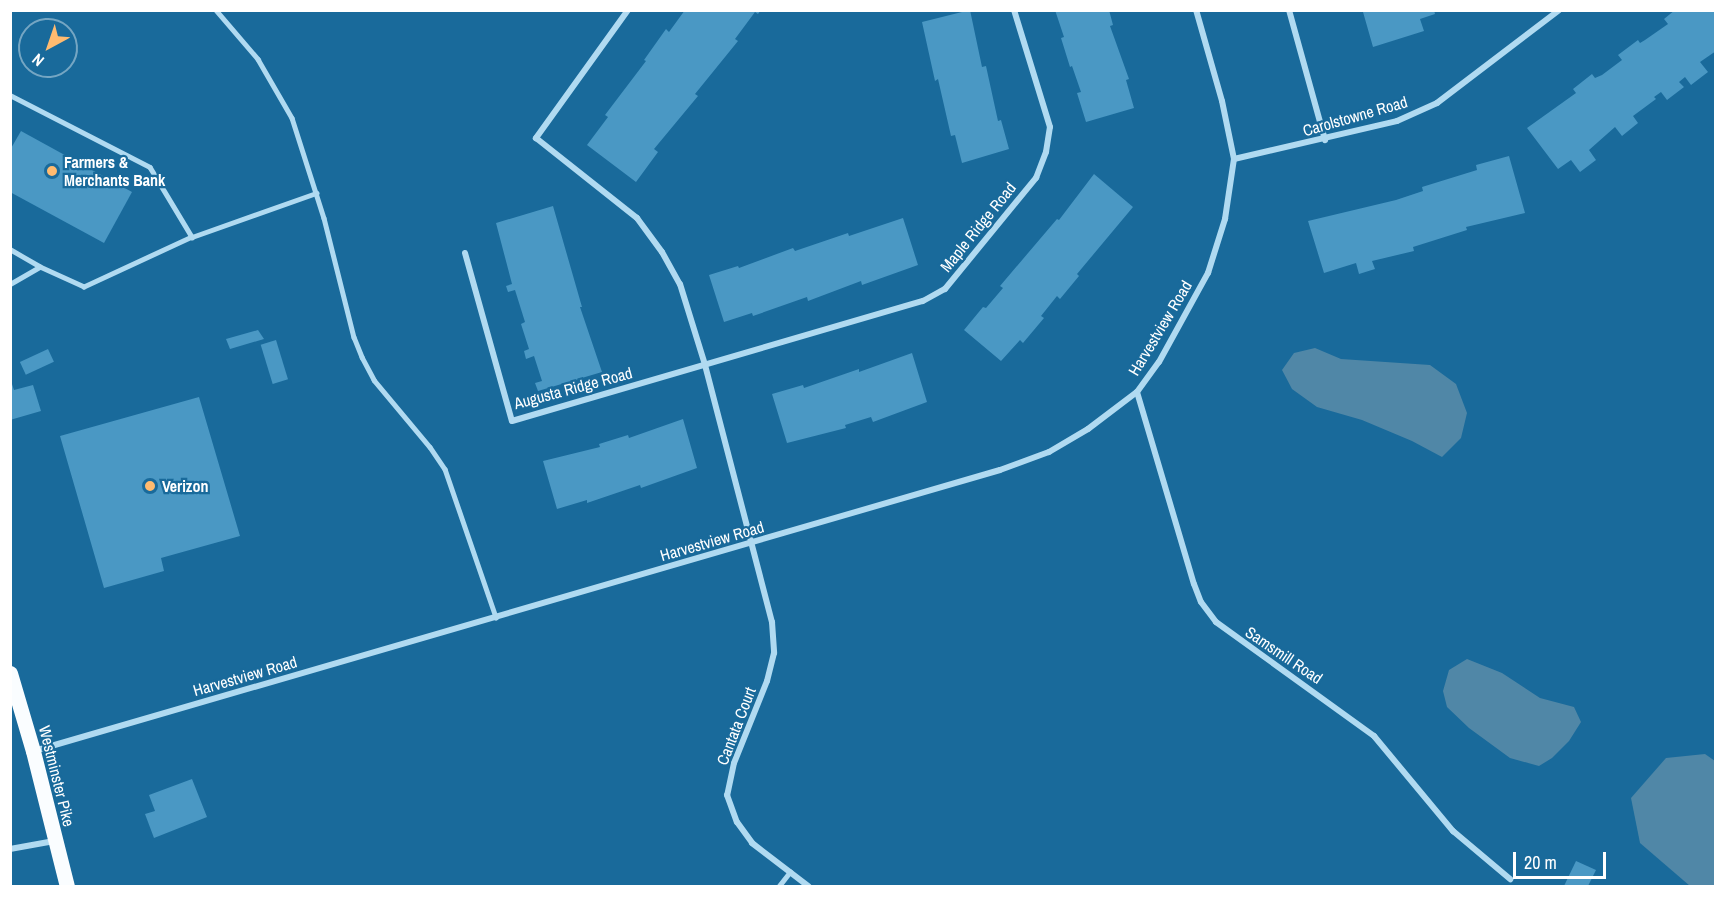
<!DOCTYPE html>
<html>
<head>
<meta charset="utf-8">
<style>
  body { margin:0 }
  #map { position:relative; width:1726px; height:897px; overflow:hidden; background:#196a9b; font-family:"Archivo Narrow",sans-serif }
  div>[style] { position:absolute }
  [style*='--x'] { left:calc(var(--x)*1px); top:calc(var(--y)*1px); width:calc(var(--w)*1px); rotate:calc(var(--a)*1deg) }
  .water>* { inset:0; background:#5087a7 }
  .building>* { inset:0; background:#4a98c4; transform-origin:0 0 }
  .service>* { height:4.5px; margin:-2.25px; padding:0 2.25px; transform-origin:2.25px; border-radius:2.25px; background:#b0daf1 }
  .minor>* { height:6px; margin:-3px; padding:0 3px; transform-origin:3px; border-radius:3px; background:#b0daf1 }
  .primary>* { height:15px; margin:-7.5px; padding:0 7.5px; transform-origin:7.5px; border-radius:7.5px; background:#fafdff }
  .dots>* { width:16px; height:16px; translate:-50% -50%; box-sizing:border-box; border:3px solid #196a9b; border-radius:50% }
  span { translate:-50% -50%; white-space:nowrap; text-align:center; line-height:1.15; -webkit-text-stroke:4.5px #196a9b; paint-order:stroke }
  .street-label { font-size:16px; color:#fff }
  .poi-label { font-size:16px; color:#fff; font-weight:700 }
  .left { translate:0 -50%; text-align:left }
  .frame { position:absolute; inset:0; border:12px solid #fff; pointer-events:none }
  .north { position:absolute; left:18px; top:18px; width:60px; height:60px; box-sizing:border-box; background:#196a9b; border:2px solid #75a6c3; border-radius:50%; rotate:220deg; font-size:16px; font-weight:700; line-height:24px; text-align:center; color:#fff }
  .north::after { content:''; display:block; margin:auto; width:21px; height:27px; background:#ffbb70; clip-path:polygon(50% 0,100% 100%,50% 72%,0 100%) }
  .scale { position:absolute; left:1513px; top:852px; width:93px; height:27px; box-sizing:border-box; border:3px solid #fff; border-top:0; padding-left:8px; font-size:18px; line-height:21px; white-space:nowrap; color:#fff; -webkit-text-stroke:4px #196a9b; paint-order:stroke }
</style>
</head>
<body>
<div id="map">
  <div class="water">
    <i style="clip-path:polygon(1315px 348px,1341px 359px,1430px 365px,1456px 384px,1467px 413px,1461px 438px,1442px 457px,1412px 441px,1362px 420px,1317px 407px,1292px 389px,1282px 370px,1294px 353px)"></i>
    <i style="clip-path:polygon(1467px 659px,1502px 673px,1540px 698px,1574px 707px,1581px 722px,1569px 741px,1552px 758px,1539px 766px,1510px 758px,1469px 728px,1447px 707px,1443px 691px,1449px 670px)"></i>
    <i style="clip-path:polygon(1705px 754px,1715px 761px,1715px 886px,1690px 886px,1640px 843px,1631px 798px,1666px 758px)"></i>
  </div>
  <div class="building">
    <i style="clip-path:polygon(685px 10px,761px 10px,758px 14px,755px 12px,735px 39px,738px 41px,695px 94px,698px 96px,654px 149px,658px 152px,636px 182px,587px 145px,608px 117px,605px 115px,646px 61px,644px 60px,666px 29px,669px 32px)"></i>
    <i style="clip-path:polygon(970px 10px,982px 67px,986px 66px,998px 121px,1001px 120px,1009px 149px,962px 163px,955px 135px,951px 136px,938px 79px,935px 81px,922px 22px)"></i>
    <i style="clip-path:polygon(1055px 10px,1109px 10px,1113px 25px,1110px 26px,1129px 79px,1126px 80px,1134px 108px,1086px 122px,1077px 93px,1081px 92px,1072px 66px,1070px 67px,1061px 38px,1064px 37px)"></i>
    <i style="clip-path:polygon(1368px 10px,1434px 10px,1435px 14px,1420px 19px,1424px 31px,1373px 47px,1363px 12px)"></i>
    <i style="clip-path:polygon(1675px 10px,1716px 10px,1716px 51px,1700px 62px,1708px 72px,1691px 85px,1685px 77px,1679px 82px,1684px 87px,1667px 100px,1661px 92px,1654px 97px,1656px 99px,1633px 116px,1638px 123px,1622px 136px,1615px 127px,1589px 150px,1596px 160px,1580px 172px,1571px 160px,1558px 169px,1527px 128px,1576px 93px,1573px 89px,1592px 74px,1595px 78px,1602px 75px,1622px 60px,1618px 55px,1638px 40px,1640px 43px,1645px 40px,1668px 24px,1664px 19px)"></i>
    <i style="clip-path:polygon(21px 131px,132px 192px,104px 243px,10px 192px,10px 150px)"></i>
    <i style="clip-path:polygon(1509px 156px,1525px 213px,1466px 227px,1467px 230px,1413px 247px,1414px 251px,1372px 261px,1375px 269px,1359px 274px,1356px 263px,1324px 273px,1308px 221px,1396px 200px,1423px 191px,1422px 187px,1477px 170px,1476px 165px)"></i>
    <i style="clip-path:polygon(1094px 174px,1133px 207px,1077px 274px,1079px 276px,1060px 299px,1057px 296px,1041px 316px,1044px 318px,1023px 343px,1020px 340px,1001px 361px,964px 330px,983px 307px,986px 308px,1003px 288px,1000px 286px,1057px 219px,1059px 220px)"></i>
    <i style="clip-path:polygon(553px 206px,582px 307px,580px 307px,602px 372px,538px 391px,535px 383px,542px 381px,534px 356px,526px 359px,524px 351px,529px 349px,521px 324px,525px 322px,515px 290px,508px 292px,506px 286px,512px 284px,496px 223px)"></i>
    <i style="clip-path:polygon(903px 218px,918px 265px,862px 285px,861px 281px,808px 301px,807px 297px,753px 316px,752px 313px,724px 322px,709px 275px,738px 266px,739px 268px,793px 248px,795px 251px,848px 233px,849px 236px)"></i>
    <i style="clip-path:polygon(258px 330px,264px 339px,230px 349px,226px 339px)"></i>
    <i style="left:276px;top:340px;width:41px;height:16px;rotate:73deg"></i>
    <i style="left:48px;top:349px;width:14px;height:31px;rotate:65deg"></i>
    <i style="clip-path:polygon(912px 353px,927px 402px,873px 422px,871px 417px,845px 425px,846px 428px,787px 443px,772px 394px,803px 385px,804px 388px,859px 369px,859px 372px)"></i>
    <i style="clip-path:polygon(10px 378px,14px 390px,33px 385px,41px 411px,10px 420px)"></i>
    <i style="clip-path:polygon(199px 397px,240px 536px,161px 558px,164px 571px,104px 588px,60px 436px)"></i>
    <i style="clip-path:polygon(683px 419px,697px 468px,641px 488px,640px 485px,587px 503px,587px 500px,557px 509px,543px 461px,600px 447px,599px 444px,628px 435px,629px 438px)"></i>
    <i style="clip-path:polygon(192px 779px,207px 817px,154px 838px,145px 814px,155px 811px,149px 795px)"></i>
    <i style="clip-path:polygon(1576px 861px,1596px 870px,1588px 886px,1564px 886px)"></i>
  </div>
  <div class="service">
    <i style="--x:216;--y:10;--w:65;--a:49.4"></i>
    <i style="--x:258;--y:59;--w:68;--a:60"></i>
    <i style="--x:292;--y:118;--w:105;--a:72.3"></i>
    <i style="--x:324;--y:218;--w:123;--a:75.9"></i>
    <i style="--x:354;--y:337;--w:22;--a:68"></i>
    <i style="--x:362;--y:357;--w:26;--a:62"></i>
    <i style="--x:374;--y:380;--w:87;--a:50.1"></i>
    <i style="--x:430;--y:447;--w:27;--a:56"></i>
    <i style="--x:445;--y:469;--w:157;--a:71"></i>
    <i style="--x:10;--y:95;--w:157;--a:27.2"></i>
    <i style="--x:150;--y:167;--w:82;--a:59"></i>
    <i style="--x:192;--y:237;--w:119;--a:155.2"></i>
    <i style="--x:84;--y:287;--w:48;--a:-155.6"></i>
    <i style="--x:40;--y:267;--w:34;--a:-150"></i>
    <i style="--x:192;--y:237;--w:132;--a:-19.5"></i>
    <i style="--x:10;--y:284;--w:34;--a:-30"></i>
    <i style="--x:779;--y:886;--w:18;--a:-52"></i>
  </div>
  <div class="minor">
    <i style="--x:628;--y:10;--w:158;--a:125.7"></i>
    <i style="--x:536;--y:138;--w:129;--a:38.4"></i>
    <i style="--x:637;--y:218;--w:42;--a:53.7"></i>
    <i style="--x:662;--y:252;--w:37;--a:61"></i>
    <i style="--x:680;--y:284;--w:85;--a:72.8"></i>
    <i style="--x:705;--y:365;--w:266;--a:75.4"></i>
    <i style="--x:772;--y:622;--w:31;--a:86"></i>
    <i style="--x:774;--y:653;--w:29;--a:104"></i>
    <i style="--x:767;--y:681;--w:88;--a:111.9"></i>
    <i style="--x:734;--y:763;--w:33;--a:102"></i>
    <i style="--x:727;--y:795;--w:29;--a:70"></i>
    <i style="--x:737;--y:822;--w:26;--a:54"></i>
    <i style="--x:752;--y:843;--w:71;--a:37.5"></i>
    <i style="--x:1289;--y:10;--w:135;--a:74.5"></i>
    <i style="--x:1234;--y:159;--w:167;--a:-13.1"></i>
    <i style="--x:1397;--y:121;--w:44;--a:-24.2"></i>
    <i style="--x:1437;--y:103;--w:153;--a:-37.3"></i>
    <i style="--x:465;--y:253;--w:174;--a:74.4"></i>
    <i style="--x:512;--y:421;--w:428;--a:-16.3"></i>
    <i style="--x:923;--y:301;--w:25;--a:-29"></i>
    <i style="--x:945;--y:289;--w:144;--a:-50.7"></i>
    <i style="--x:1036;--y:178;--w:28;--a:-69"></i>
    <i style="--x:1046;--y:152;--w:25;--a:-81"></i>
    <i style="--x:1050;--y:127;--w:122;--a:-107.1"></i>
    <i style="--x:1137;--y:392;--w:200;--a:73.5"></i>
    <i style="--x:1194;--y:584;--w:19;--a:69"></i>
    <i style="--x:1201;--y:602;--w:25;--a:53"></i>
    <i style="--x:1216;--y:622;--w:195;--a:35.8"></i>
    <i style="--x:1374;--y:736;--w:124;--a:50.3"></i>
    <i style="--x:1453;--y:831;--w:75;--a:40.1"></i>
    <i style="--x:34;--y:751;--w:1006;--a:-16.22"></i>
    <i style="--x:1000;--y:470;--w:52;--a:-20.2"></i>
    <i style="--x:1049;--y:452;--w:45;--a:-30.5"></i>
    <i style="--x:1088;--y:429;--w:61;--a:-37.1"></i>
    <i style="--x:1137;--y:392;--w:37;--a:-54"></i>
    <i style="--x:1159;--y:362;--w:102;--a:-61.2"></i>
    <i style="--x:1208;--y:273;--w:57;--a:-72.5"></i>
    <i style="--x:1225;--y:219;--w:61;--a:-81.5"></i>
    <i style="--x:1234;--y:159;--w:59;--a:-101.7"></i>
    <i style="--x:1222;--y:101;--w:95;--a:-105.9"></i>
    <i style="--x:10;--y:849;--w:45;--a:-10.3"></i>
  </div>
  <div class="primary">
    <i style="--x:10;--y:673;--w:81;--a:73.6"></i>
    <i style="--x:33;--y:751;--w:139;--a:75.9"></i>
  </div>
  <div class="dots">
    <i style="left:52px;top:171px;background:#ffbb70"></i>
    <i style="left:150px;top:486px;background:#ffbb70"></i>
  </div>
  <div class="street-label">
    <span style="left:1355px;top:116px;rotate:-16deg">Carolstowne Road</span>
    <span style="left:978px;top:227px;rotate:-51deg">Maple Ridge Road</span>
    <span style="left:1160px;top:328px;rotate:-59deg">Harvestview Road</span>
    <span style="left:573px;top:388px;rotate:-15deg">Augusta Ridge Road</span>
    <span style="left:712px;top:541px;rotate:-16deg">Harvestview Road</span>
    <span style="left:1284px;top:655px;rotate:34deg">Samsmill Road</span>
    <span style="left:245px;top:676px;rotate:-16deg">Harvestview Road</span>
    <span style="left:736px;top:726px;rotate:-69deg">Cantata Court</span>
    <span style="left:57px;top:776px;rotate:76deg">Westminster Pike</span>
  </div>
  <div class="poi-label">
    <span class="left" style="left:64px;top:171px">Farmers &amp;<br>Merchants Bank</span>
    <span class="left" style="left:162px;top:486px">Verizon</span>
  </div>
  <div class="frame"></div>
  <div class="north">N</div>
  <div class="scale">20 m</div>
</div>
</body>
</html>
